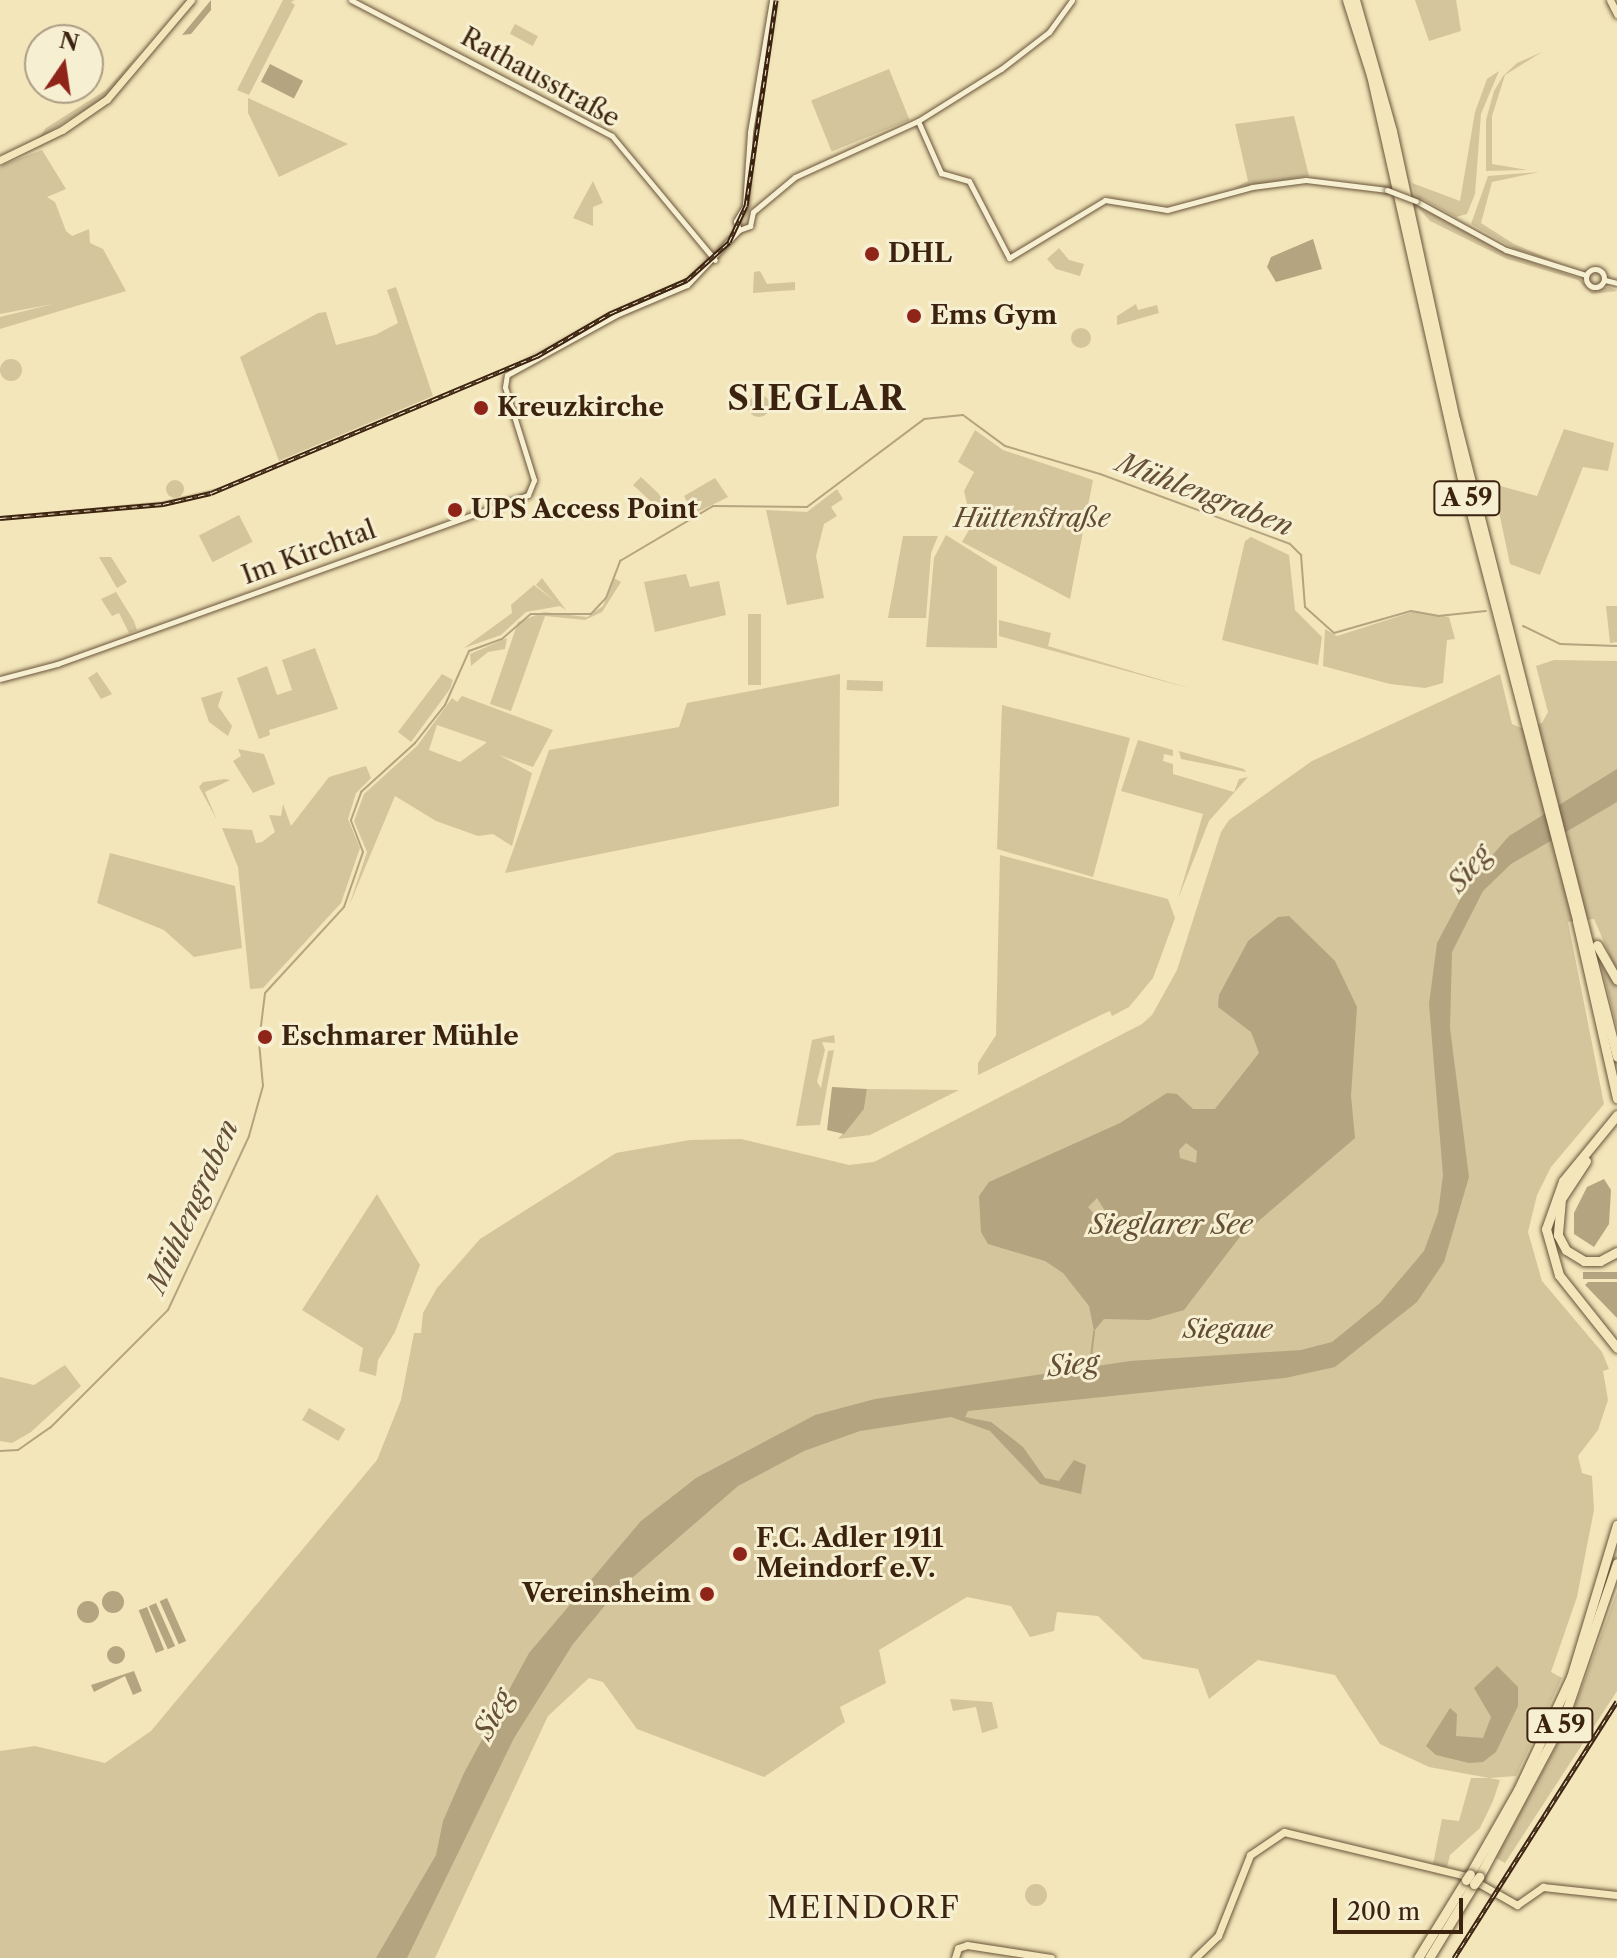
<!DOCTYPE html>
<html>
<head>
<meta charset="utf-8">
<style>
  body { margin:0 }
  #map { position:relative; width:1617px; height:1958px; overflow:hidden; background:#f3e6ba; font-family:"Libre Caslon Text",serif }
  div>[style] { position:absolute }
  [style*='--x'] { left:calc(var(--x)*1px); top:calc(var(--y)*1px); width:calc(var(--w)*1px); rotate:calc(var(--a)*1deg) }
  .green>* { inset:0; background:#d4c59d; transform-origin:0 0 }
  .round { border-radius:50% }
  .water>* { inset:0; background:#b4a480; transform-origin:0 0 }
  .stream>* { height:2px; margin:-1px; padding:0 1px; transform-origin:1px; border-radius:1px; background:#b4a480 }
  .roads { filter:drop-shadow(0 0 2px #69543a) drop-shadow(0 0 2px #69543a) }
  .minor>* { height:5px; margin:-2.5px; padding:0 2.5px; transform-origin:2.5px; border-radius:2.5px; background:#f7efd2 }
  .minor>.ring { margin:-2.5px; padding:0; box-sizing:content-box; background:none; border:5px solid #f7efd2; border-radius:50% }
  .major>* { height:7px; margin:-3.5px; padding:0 3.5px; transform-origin:3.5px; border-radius:3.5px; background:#f3e6ba }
  .highway>* { height:9px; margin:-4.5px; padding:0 4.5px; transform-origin:4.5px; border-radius:4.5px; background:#f3e6ba }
  .rail>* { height:5px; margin-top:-2.5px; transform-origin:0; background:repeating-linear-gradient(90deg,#f7efd2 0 6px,#3b2310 0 12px); box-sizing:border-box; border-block:2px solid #3b2310 }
  .bridges { filter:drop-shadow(0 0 2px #69543a) drop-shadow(0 0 2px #69543a) }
  .minor-bridge>* { height:5px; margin:-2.5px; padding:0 2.5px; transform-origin:2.5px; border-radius:2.5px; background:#f7efd2 }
  .highway-bridge>* { height:9px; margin:-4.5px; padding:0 4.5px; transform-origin:4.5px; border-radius:4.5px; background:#f3e6ba }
  .dots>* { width:22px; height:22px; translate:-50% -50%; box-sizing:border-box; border:4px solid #f7efd2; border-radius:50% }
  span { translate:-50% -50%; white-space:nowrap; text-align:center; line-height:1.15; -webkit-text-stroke:6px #f7efd2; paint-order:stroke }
  .shield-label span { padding:2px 6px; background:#f7efd2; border:2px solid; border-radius:6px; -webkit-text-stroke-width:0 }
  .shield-label { font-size:24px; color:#3b2310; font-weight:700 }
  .street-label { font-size:26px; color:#3b2310 }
  .poi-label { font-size:26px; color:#3b2310; font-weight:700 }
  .left { translate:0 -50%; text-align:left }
  .right { translate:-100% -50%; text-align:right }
  .park-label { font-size:26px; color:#614c33; font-style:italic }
  .water-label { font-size:28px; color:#655037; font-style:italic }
  .quarter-label { font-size:30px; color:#3b2310; letter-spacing:2px }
  .district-label { font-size:34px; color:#3b2310; font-weight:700; letter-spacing:2px }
  .north { position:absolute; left:24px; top:24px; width:80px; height:80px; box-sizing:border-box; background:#f7efd2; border:2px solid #ac9d84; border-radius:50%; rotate:13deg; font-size:22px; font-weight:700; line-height:32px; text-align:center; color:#3b2310 }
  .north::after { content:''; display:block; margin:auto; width:28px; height:36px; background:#8f2418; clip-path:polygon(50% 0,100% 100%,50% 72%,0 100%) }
  .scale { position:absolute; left:1333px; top:1898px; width:130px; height:36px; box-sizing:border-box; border:4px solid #3b2310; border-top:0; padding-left:10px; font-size:24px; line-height:28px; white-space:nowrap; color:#3b2310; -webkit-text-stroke:6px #f7efd2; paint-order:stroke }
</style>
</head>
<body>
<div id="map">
  <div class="green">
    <i style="clip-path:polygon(283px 0,295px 0,291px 2px,295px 5px,249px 95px,237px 90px)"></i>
    <i style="clip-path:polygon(1415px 0,1456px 0,1461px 31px,1429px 41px)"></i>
    <i style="left:515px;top:24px;width:26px;height:11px;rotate:28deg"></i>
    <i style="clip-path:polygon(140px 52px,107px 96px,38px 139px,46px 128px,106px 90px)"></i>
    <i style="clip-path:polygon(1542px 52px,1505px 75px,1492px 116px,1492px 164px,1527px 170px,1486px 171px,1486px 120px,1494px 91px,1503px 76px,1517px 63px)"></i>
    <i style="left:889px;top:69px;width:55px;height:84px;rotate:68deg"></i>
    <i style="clip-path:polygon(1499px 71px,1481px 114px,1475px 194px,1467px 214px,1456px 217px,1415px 195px,1412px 183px,1460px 201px,1475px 112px,1487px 79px)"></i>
    <i style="clip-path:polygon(248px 98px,348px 144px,279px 177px,248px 113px)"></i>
    <i style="clip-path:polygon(1294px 116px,1309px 176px,1234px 188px,1248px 181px,1235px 124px)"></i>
    <i style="clip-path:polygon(42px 150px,66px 189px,47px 197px,55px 202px,66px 231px,72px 236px,89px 229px,90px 243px,103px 249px,126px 291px,0 329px,0 317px,53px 304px,0 314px,0 166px)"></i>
    <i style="clip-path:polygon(1539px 172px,1492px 182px,1481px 223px,1514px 244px,1562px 264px,1515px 249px,1471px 224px,1488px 176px)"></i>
    <i style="clip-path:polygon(593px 181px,603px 203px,593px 207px,593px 226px,573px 218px)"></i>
    <i style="clip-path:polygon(1416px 205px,1507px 254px,1579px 278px,1591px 291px,1609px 287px,1617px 291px,1592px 294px,1578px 280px,1507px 259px,1430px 221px)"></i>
    <i style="clip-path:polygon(1059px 248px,1069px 260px,1084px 264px,1080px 276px,1056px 269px,1047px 259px)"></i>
    <i style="clip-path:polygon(760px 271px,767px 284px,795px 282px,795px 290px,753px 293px,754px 272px)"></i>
    <i style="clip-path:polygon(396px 287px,433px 396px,279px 461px,240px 357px,318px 313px,326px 312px,336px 345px,375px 335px,398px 323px,387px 290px)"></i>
    <i style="clip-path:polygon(1136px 304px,1138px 310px,1157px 305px,1159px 313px,1117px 325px,1117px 316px)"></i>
    <i class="round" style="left:1071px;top:328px;width:20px;height:20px"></i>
    <i class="round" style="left:0;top:359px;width:22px;height:22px"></i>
    <i class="round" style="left:748px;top:395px;width:22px;height:22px"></i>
    <i style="clip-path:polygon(1564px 429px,1614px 443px,1608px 471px,1583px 467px,1540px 575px,1510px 564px,1493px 484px,1537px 496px)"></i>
    <i style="clip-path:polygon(975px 430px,1003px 450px,1093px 480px,1070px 599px,962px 542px,978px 514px,968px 508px,964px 491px,974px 472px,958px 462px)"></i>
    <i style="clip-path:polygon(641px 477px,658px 493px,664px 502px,657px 507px,633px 485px)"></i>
    <i style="clip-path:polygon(715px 478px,728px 497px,694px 514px,684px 496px)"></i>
    <i class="round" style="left:166px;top:480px;width:18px;height:18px"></i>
    <i style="clip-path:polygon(233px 484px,197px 496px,166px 502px,0 517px,162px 501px)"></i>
    <i style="clip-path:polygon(837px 489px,843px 499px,831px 507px,837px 516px,824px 524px,816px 556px,824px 598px,787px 605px,766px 510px,807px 512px)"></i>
    <i style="left:239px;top:515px;width:30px;height:45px;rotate:63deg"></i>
    <i style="clip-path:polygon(946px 535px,997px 567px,997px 648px,926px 647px,934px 558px)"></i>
    <i style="clip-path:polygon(903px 536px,938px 536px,931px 553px,926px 618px,888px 618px)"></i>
    <i style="clip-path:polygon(1251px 537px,1289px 555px,1295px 610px,1322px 637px,1318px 665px,1222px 640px,1245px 541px)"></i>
    <i style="clip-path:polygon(99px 557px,111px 557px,127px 582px,117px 588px)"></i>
    <i style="clip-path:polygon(686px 574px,690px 587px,719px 581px,726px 615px,655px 632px,644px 582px)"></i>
    <i style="clip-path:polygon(542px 578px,566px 610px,560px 606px,526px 612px,501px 635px,464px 648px,512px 613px,511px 605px,534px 585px,557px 603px,536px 585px)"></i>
    <i style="clip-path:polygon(614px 578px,621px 582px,602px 612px,585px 620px,545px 616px,511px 711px,490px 704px,518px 622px,544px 612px,587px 617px,603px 606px)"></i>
    <i style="clip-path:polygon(116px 592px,134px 621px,137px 630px,129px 633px,119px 613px,112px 616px,101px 599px)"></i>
    <i style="clip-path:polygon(1606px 606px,1617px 606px,1617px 642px,1610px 643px)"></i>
    <i style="clip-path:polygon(1415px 611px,1449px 617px,1455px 639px,1447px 640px,1443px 683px,1425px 688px,1390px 684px,1323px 666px,1325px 629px,1337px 636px)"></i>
    <i style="left:761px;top:614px;width:71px;height:13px;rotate:90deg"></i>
    <i style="clip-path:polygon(999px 620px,1051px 633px,1048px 646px,1192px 689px,999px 636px)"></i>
    <i style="clip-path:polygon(507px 638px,505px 649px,488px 652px,471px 666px,470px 654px)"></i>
    <i style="clip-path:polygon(315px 648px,338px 709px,269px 730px,270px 735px,259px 739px,237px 678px,267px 666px,277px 695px,292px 690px,282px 660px)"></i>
    <i style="clip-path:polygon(1554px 660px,1617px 661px,1617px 972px,1594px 919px,1568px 922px,1604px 1104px,1551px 1167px,1537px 1195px,1528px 1232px,1542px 1281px,1602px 1352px,1609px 1369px,1603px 1371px,1608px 1400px,1598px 1430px,1578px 1456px,1582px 1473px,1592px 1476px,1594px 1510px,1577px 1597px,1551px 1672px,1562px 1678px,1516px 1776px,1489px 1778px,1500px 1780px,1493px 1801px,1480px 1828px,1450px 1855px,1447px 1867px,1433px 1864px,1442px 1819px,1459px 1821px,1471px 1778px,1489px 1778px,1429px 1767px,1380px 1744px,1335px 1675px,1258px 1660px,1209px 1699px,1198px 1669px,1143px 1659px,1098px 1616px,1057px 1612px,1054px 1631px,1030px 1637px,1011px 1606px,967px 1597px,879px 1650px,886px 1683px,840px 1707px,845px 1722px,764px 1777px,637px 1729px,603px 1682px,589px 1678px,548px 1716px,435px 1958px,0 1958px,0 1751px,35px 1746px,105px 1763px,151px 1731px,377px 1460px,401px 1400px,414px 1333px,421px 1333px,423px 1313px,437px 1288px,480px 1239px,616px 1153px,690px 1140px,741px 1139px,849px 1165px,874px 1162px,1142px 1024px,1152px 1015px,1177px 970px,1221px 832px,1229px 820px,1312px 761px,1500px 674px,1512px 724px,1521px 728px,1542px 723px,1548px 712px,1536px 666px)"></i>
    <i style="clip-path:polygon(97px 672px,112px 694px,101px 699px,88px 678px)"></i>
    <i style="clip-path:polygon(442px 674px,453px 680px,450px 689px,411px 742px,398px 732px)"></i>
    <i style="clip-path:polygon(840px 674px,839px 806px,505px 873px,549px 750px,679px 727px,687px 703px)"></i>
    <i style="left:847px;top:680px;width:36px;height:10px;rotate:2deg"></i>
    <i style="clip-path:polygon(223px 691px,218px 706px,232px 726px,228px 736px,209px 722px,201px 698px)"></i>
    <i style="clip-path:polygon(evenodd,462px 696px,553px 730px,533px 767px,499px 755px,532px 773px,512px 846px,493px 834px,478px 836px,436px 821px,395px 796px,349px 906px,367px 852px,354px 821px,364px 794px,417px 746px,452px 698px,457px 702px,462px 696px,437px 725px,486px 742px,486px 743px,460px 762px,429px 750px,437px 725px)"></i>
    <i style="clip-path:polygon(1002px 705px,1130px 738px,1093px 877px,997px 849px)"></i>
    <i style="clip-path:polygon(1138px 740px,1173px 750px,1173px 756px,1164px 754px,1163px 761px,1173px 764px,1173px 774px,1234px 792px,1239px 779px,1248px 777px,1209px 821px,1178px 899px,1203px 814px,1121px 791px)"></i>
    <i style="clip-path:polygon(238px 749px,264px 754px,275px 784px,253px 793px,233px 761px,241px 756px)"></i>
    <i style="clip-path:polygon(1179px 751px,1244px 769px,1246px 772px,1181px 759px)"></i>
    <i style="clip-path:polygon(366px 766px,371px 778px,356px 793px,348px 819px,360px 848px,341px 903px,263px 988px,250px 989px,238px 867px,222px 828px,252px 830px,256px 843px,262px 842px,275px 832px,269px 815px,281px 816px,283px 804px,291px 826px,329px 777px)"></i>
    <i style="clip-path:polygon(225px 779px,230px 780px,205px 792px,217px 820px,199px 787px,203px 782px)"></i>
    <i style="clip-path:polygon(110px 853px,235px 886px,242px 948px,194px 957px,164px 930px,97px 903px)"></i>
    <i style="clip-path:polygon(1000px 855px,1168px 899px,1175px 918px,1153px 978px,1129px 1007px,1112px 1016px,1110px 1011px,1103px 1014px,978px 1075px,978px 1063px,996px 1035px)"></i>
    <i style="clip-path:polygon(1601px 965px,1617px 986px,1617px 1028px)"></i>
    <i style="clip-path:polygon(834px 1035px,835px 1043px,822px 1042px,825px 1050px,817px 1082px,821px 1088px,828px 1051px,834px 1050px,820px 1125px,796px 1126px,812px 1040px)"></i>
    <i style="clip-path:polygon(867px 1089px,959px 1090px,870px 1135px,838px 1139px,864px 1109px)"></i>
    <i style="clip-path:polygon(377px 1194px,420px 1265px,395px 1332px,378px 1360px,376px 1376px,359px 1371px,363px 1348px,302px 1310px)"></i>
    <i style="clip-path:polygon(65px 1365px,81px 1386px,31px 1432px,12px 1443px,0 1441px,0 1377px,34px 1385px)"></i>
    <i style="left:309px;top:1408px;width:42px;height:14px;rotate:30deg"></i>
    <i style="clip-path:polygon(1617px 1592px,1617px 1691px,1505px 1863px,1496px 1858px,1569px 1722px)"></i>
    <i style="clip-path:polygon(950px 1699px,992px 1702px,998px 1728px,982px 1733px,976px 1707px,953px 1711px)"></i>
    <i class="round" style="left:1025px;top:1884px;width:22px;height:22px"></i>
  </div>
  <div class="water">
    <i style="clip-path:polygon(211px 0,211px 10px,191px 34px,182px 35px)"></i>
    <i style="left:270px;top:64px;width:37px;height:20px;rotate:27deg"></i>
    <i style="clip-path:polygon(1313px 239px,1322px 269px,1276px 282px,1267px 267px,1271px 257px)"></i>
    <i style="clip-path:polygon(1617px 769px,1617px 802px,1511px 864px,1483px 891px,1452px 952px,1450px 1028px,1469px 1177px,1444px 1262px,1417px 1302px,1335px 1367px,1285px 1378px,968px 1411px,965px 1417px,991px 1422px,1023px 1447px,1045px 1478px,1059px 1481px,1074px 1460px,1086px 1465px,1081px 1494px,1040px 1484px,990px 1431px,951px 1417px,860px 1431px,804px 1451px,738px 1486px,617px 1591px,573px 1644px,514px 1738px,407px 1958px,376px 1958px,436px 1855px,443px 1821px,464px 1773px,529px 1653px,641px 1521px,696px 1478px,815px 1415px,875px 1399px,1130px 1361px,1301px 1350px,1332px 1342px,1380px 1303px,1424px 1251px,1438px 1213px,1443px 1175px,1429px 1004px,1437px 943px,1470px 881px,1509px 836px)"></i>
    <i style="clip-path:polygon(evenodd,1289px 916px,1335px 961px,1357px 1007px,1351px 1096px,1355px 1138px,1239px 1238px,1184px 1310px,1149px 1320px,1104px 1319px,1094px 1331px,1089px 1306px,1063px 1273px,1045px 1261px,988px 1244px,981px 1232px,979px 1196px,989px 1182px,1120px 1123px,1167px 1093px,1177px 1094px,1193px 1109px,1215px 1109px,1259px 1053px,1251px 1032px,1218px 1007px,1219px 995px,1248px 941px,1278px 917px,1289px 916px,1186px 1143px,1197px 1151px,1196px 1163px,1180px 1158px,1179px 1150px,1186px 1143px,1289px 916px,1097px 1198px,1108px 1216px,1103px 1224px,1088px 1207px,1097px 1198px)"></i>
    <i style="clip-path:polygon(832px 1087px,867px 1089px,864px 1109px,844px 1134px,827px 1130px)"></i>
    <i style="clip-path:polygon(1604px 1179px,1611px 1190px,1609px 1224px,1594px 1247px,1574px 1234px,1574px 1213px,1587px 1187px)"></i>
    <i style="left:1617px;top:1272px;width:7px;height:34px;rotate:90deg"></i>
    <i style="clip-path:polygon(1588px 1282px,1617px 1282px,1617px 1318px,1585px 1285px)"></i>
    <i class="round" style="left:102px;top:1591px;width:22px;height:22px"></i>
    <i style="left:167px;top:1598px;width:47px;height:8px;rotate:66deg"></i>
    <i class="round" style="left:77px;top:1601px;width:22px;height:22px"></i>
    <i style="left:156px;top:1603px;width:47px;height:8px;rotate:66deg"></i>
    <i style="left:147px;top:1607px;width:46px;height:9px;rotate:68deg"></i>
    <i class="round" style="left:107px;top:1646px;width:18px;height:18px"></i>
    <i style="clip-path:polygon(1497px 1666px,1518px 1687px,1518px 1706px,1496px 1752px,1483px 1762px,1469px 1763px,1436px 1755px,1426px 1746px,1450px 1708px,1457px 1714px,1456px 1736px,1483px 1738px,1491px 1717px,1474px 1688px)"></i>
    <i style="clip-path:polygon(134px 1671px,142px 1691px,133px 1695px,125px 1676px,94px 1692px,91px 1685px)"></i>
  </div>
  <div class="stream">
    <i style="--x:1523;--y:626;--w:41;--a:25.9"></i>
    <i style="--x:1560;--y:644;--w:57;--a:2"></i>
    <i style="--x:260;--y:1034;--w:41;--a:-83"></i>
    <i style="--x:265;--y:993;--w:117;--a:-47.4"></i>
    <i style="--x:344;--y:907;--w:58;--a:-70.9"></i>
    <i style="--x:363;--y:852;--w:34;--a:-111"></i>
    <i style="--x:351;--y:820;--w:30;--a:-70"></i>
    <i style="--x:361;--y:792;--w:73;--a:-42.2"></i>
    <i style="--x:415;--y:743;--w:48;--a:-51.7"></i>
    <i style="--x:445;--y:705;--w:59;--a:-66"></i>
    <i style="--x:469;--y:651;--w:35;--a:-20"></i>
    <i style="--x:502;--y:639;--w:38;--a:-41"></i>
    <i style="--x:531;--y:614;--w:60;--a:0"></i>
    <i style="--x:591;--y:614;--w:22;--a:-47"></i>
    <i style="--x:606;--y:598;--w:40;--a:-69"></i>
    <i style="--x:620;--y:561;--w:108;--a:-30.6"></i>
    <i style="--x:713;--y:506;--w:94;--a:0.6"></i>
    <i style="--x:807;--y:507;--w:146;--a:-36.9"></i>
    <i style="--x:924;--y:419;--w:39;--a:-6"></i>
    <i style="--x:963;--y:415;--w:52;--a:36.4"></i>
    <i style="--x:1005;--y:446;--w:99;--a:16.4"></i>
    <i style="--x:1100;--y:474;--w:202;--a:20.2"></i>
    <i style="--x:1290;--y:544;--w:16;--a:45"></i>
    <i style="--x:1301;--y:555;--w:52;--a:85.6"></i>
    <i style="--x:1305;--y:607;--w:39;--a:42"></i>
    <i style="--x:1334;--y:633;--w:80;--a:-15.9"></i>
    <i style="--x:1411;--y:611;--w:27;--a:10"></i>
    <i style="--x:1438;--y:616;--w:48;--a:-5.9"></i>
    <i style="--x:1090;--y:1365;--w:34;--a:-83"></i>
    <i style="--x:0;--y:1451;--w:18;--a:-3"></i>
    <i style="--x:18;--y:1450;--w:39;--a:-35"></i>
    <i style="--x:50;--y:1428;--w:167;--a:-45"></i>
    <i style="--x:168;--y:1310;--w:192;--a:-65"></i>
    <i style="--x:249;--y:1136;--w:52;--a:-74.4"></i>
    <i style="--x:263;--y:1086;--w:44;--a:-95.2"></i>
  </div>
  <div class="roads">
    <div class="minor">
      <i style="--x:351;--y:0;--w:294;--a:27.5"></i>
      <i style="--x:612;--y:136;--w:161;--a:50.3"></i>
      <i style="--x:918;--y:121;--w:57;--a:66.1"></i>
      <i style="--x:941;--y:173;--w:29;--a:16"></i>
      <i style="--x:969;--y:181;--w:87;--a:62.5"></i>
      <i style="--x:1009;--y:258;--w:112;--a:-31.1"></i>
      <i style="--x:1105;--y:200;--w:63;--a:9.2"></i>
      <i style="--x:1167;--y:210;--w:88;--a:-15.1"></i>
      <i style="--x:1252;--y:187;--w:54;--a:-7.4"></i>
      <i style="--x:1306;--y:180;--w:82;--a:7"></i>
      <i style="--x:1416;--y:201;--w:102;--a:28.6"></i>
      <i style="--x:1506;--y:250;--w:84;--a:17.4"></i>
      <i style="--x:745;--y:206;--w:74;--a:-86.1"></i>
      <i style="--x:750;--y:132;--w:134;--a:-80.5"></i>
      <i style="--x:753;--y:212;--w:55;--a:-39.8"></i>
      <i style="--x:795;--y:177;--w:135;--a:-24.5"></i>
      <i style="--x:918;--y:121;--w:98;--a:-32.1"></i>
      <i style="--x:1001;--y:69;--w:61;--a:-37.6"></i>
      <i style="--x:1049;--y:32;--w:39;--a:-54"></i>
      <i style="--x:739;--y:230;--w:9;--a:-108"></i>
      <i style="--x:736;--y:221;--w:17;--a:-59"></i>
      <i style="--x:739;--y:230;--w:12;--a:-20"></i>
      <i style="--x:750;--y:226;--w:14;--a:-78"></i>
      <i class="ring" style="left:1586px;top:269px;width:13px;height:13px"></i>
      <i style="--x:1605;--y:280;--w:12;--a:14"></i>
      <i style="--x:0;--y:679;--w:59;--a:-14.7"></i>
      <i style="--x:57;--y:664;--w:500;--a:-19.74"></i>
      <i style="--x:528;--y:495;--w:16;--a:-68"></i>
      <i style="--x:534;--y:480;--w:97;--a:-107.3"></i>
      <i style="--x:505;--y:387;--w:12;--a:-81"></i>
      <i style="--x:507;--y:375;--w:124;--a:-28.8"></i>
      <i style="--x:616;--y:315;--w:77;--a:-22.9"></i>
      <i style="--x:687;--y:285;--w:76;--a:-46.6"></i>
    </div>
    <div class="major">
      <i style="--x:1610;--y:0;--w:16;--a:63"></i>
      <i style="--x:0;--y:160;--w:69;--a:-25.8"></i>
      <i style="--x:62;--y:130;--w:55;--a:-34.6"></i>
      <i style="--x:107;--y:99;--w:130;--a:-49.7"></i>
      <i style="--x:955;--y:1958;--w:10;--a:-73"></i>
      <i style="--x:958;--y:1948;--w:9;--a:-18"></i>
      <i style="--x:967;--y:1945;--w:85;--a:8.8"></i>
      <i style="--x:1195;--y:1958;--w:32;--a:-44"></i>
      <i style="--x:1218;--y:1936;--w:87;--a:-68.4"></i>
      <i style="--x:1250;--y:1855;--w:41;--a:-34.1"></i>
      <i style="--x:1284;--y:1832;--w:187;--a:13.6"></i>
      <i style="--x:1466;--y:1876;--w:59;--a:29.6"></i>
      <i style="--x:1517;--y:1905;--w:32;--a:-35"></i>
      <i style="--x:1543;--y:1887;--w:74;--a:6.2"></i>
    </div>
    <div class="highway">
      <i style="--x:1347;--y:0;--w:79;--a:72.3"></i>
      <i style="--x:1371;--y:75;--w:413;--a:77.3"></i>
      <i style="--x:1462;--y:478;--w:458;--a:75.4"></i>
      <i style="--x:1577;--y:921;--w:182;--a:77.3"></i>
      <i style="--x:1355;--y:0;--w:136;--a:74.2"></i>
      <i style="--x:1392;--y:131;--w:295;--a:77.7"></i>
      <i style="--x:1455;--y:419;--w:658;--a:75.75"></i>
      <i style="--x:1597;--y:945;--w:40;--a:60.3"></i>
      <i style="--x:1617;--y:1115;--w:85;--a:129.3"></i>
      <i style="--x:1563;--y:1181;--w:51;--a:109.5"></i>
      <i style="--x:1546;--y:1229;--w:48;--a:74.2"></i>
      <i style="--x:1559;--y:1275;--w:93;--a:51.5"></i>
      <i style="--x:1586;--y:1161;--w:45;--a:123.3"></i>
      <i style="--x:1561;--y:1199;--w:36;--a:95"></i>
      <i style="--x:1558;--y:1235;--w:17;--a:62"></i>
      <i style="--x:1566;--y:1250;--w:21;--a:31"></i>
      <i style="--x:1584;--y:1261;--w:16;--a:0"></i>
      <i style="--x:1600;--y:1261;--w:19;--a:-28"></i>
      <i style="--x:1470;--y:1874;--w:97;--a:-60.3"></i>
      <i style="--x:1518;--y:1790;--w:125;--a:-64.9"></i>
      <i style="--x:1571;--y:1677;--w:159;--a:-73.2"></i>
      <i style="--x:1479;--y:1877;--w:178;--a:-61.9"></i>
      <i style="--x:1563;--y:1720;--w:166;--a:-71"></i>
      <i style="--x:1418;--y:1958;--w:92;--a:-58.4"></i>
      <i style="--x:1429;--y:1958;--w:87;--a:-58.7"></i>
    </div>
  </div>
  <div class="rail">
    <i style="--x:0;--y:518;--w:164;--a:-4.9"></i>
    <i style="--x:163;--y:504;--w:49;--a:-12.9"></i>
    <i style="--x:211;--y:493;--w:354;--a:-22.8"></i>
    <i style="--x:537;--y:356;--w:86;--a:-30.2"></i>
    <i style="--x:611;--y:313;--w:83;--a:-23.5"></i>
    <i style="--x:687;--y:280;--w:57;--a:-42.1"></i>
    <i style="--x:729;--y:242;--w:40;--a:-65"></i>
    <i style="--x:746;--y:206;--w:208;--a:-81.7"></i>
    <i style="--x:1454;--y:1958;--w:304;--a:-57.6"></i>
  </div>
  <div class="bridges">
    <div class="minor-bridge">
      <i style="--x:1387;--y:190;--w:31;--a:21"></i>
    </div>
    <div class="highway-bridge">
      <i style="--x:1466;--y:1880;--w:7;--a:-56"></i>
      <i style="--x:1474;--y:1884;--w:9;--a:-54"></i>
    </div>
  </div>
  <div class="dots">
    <i style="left:872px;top:254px;background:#8f2418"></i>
    <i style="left:914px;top:316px;background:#8f2418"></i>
    <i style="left:481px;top:408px;background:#8f2418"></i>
    <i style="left:455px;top:510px;background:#8f2418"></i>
    <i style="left:265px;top:1037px;background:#8f2418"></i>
    <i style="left:740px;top:1554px;background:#8f2418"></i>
    <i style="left:707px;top:1594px;background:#8f2418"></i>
  </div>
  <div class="shield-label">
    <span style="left:1467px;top:498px">A 59</span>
    <span style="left:1560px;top:1725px">A 59</span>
  </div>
  <div class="street-label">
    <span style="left:540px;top:78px;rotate:29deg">Rathausstraße</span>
    <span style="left:309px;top:553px;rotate:-20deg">Im Kirchtal</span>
  </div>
  <div class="poi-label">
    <span class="left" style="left:888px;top:254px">DHL</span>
    <span class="left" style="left:930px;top:316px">Ems Gym</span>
    <span class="left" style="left:497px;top:408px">Kreuzkirche</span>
    <span class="left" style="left:471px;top:510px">UPS Access Point</span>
    <span class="left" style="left:281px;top:1037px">Eschmarer Mühle</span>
    <span class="left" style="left:756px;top:1554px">F.C. Adler 1911<br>Meindorf e.V.</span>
    <span class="right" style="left:691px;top:1594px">Vereinsheim</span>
  </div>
  <div class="park-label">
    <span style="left:1032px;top:519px">Hüttenstraße</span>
    <span style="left:1228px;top:1330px">Siegaue</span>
  </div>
  <div class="water-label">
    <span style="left:1205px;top:494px;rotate:21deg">Mühlengraben</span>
    <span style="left:1469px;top:868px;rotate:-50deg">Sieg</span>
    <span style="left:192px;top:1206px;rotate:-66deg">Mühlengraben</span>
    <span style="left:1171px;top:1224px">Sieglarer See</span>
    <span style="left:1073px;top:1364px;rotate:-6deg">Sieg</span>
    <span style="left:493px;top:1714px;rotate:-62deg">Sieg</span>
  </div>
  <div class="quarter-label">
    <span style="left:864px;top:1908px">MEINDORF</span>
  </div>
  <div class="district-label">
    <span style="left:817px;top:399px">SIEGLAR</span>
  </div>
  <div class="north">N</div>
  <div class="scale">200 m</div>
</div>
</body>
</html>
